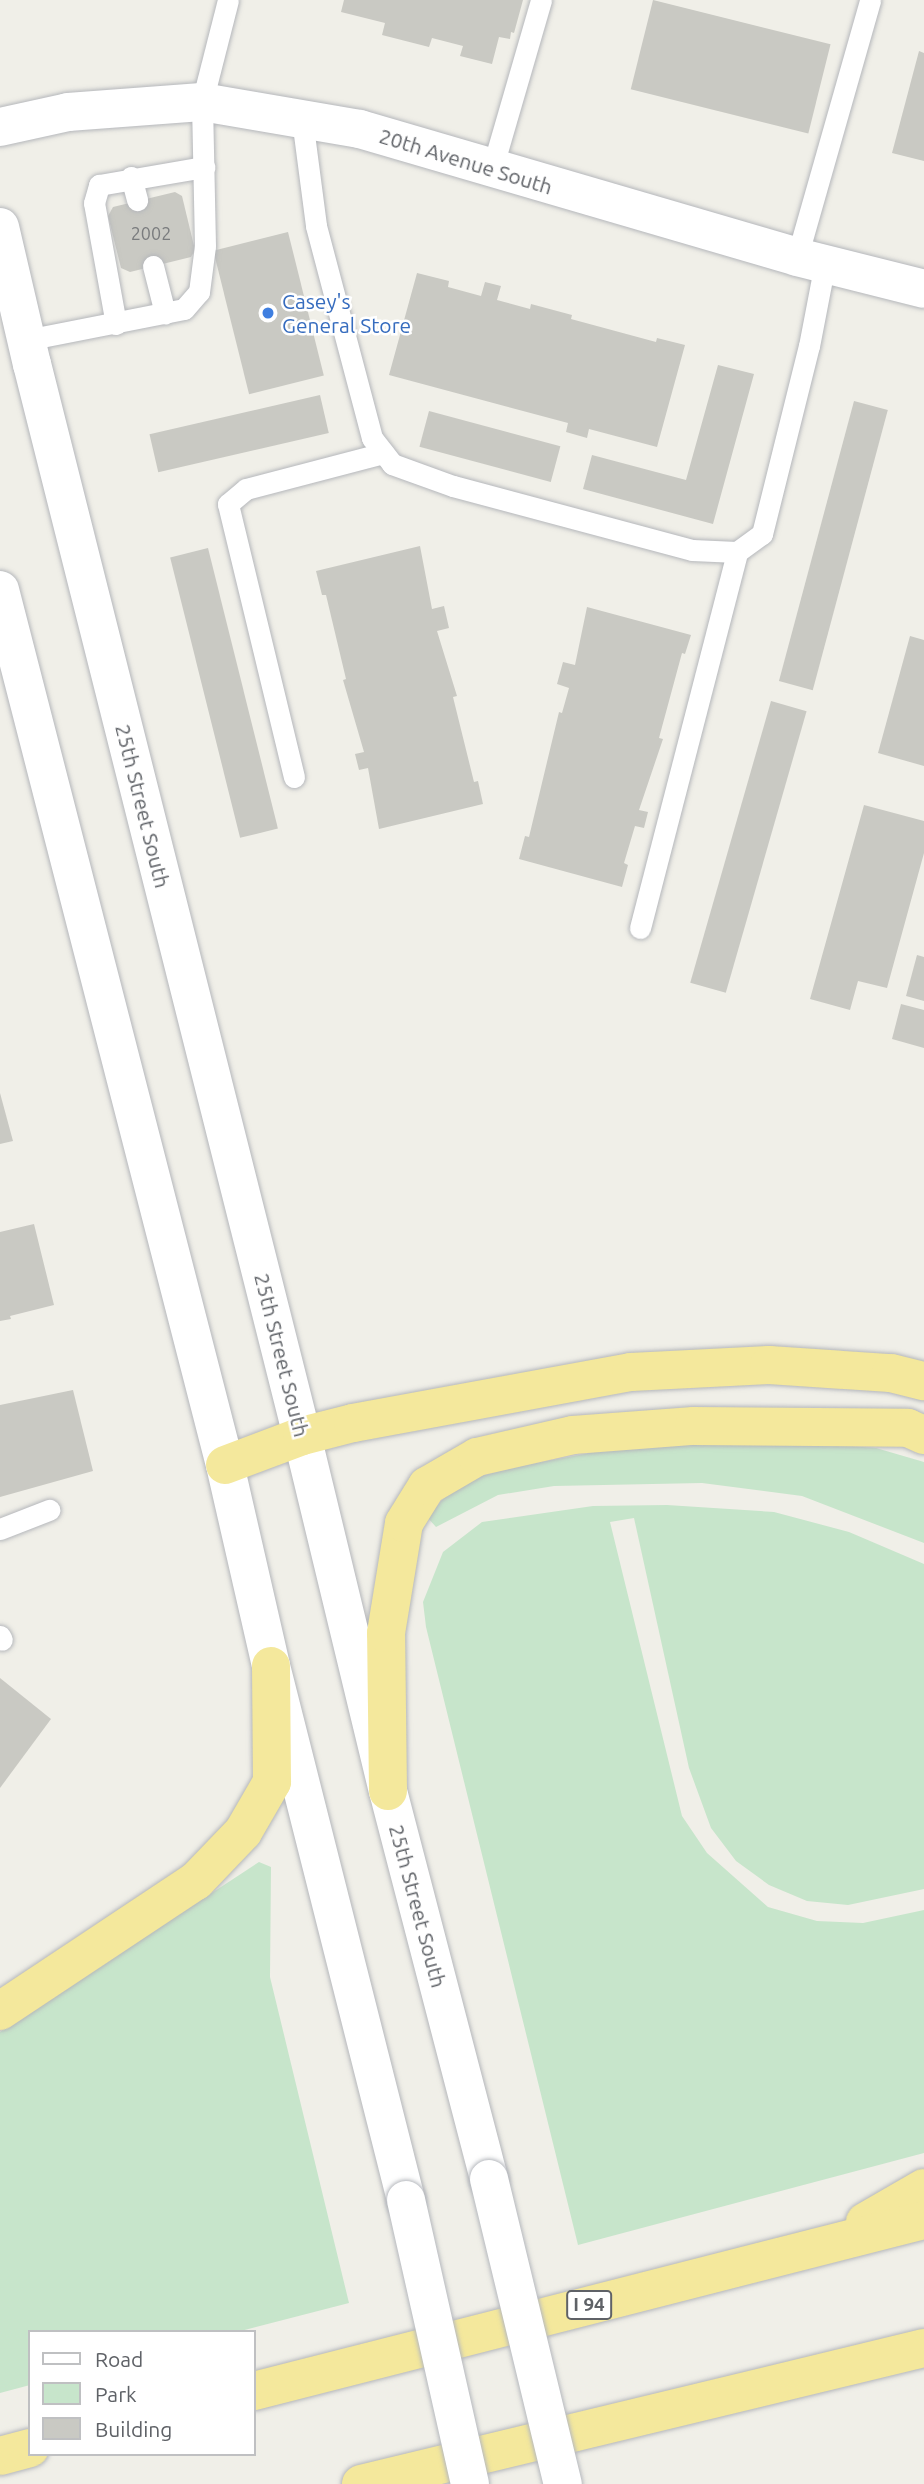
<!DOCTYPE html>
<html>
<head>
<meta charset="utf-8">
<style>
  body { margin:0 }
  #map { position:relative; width:924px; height:2484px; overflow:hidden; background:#f0efe8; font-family:Ubuntu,sans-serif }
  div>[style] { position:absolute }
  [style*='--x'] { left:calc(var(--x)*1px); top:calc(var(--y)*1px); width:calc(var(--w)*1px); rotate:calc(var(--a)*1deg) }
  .green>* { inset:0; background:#c7e5cb }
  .building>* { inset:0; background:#c9c9c3; transform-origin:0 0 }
  .roads { filter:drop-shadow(0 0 2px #b5b7bb) drop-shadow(0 0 2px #b5b7bb) }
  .lane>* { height:21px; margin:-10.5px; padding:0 10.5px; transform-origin:10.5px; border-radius:10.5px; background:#fff }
  .street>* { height:38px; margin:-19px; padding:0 19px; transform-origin:19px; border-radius:19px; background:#fff }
  .secondary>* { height:38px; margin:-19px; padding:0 19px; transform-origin:19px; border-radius:19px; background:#fff }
  .highway>* { height:38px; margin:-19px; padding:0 19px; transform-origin:19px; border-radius:19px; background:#f4e89c }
  .bridges { filter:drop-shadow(0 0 2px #b6b9be) drop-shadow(0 0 2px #b6b9be) }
  .secondary-bridge>* { height:38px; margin:-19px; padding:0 19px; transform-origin:19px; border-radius:19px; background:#fff }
  .dots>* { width:19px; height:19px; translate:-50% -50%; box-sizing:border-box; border:4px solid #fff; border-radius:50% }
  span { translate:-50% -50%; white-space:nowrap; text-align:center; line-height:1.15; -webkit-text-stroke:5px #fff; paint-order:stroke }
  .number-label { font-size:18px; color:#7a7c7e }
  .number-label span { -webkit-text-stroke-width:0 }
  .shield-label span { padding:2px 5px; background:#fff; border:2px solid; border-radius:5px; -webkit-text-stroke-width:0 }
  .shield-label { font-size:19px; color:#5f6267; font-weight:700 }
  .street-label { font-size:21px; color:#5f6267 }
  .shop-label { font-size:21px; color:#366cbe }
  .left { translate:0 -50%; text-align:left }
  .legend { position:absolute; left:28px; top:2330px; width:228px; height:126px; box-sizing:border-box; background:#fff; border:2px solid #bfc0c2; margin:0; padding:9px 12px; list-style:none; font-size:21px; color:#5f6267 }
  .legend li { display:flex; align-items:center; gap:14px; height:35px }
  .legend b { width:35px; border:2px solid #bfc0c2 }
</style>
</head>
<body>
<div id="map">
  <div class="green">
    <i style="clip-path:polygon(782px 1441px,876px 1448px,924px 1462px,924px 1543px,802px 1496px,702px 1483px,554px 1486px,498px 1495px,436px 1527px,427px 1517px,445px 1497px,474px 1478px,515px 1467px,627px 1446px)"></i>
    <i style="clip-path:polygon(667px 1505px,774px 1512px,849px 1532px,924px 1564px,924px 1889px,848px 1905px,807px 1901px,769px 1885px,736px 1861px,711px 1828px,689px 1768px,634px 1518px,610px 1522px,682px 1816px,707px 1853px,768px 1907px,817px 1921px,863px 1923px,924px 1910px,924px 2153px,578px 2245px,426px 1627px,423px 1602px,443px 1552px,482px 1522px,593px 1506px)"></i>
    <i style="clip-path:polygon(259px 1862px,271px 1867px,270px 1977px,349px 2303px,237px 2332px,30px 2332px,30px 2385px,0 2393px,0 2032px)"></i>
  </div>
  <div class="building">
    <i style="clip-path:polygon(344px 0,523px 0,514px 33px,511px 32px,510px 39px,499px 37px,492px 64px,460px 56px,463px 46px,432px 38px,429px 47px,382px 35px,385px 23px,341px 12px)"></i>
    <i style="left:653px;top:0;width:183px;height:92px;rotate:14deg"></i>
    <i style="clip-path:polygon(919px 51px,924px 53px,924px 161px,892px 153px)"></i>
    <i style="clip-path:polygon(175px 192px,182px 196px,195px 250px,191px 257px,130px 272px,121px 268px,108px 216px,113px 207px)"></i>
    <i style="left:288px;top:232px;width:148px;height:77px;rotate:76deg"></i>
    <i style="clip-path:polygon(417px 273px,449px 281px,448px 287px,481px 296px,485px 282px,501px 286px,497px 300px,530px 309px,531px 304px,572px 315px,571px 319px,656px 342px,657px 338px,685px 345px,657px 447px,589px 429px,587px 438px,566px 432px,568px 423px,389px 375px)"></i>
    <i style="clip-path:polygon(718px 365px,754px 374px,713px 524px,583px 489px,592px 455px,686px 480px)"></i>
    <i style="left:320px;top:395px;width:39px;height:175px;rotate:77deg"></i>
    <i style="left:854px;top:401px;width:35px;height:290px;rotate:15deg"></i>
    <i style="left:429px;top:411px;width:136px;height:37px;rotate:15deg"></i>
    <i style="clip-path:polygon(420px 546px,432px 609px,444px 606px,449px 628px,437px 631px,457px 696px,453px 697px,474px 782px,478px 781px,483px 804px,379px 829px,368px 768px,359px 770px,355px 754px,364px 752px,343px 680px,346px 679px,326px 595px,322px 595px,316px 571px)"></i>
    <i style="left:208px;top:548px;width:289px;height:39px;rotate:76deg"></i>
    <i style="clip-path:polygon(587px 607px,691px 635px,685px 654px,682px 653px,659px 738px,663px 739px,639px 810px,648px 812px,644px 828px,635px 826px,624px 863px,628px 865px,622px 887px,519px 859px,525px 836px,529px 837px,559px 712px,562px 713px,569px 688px,557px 684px,563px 662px,575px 665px)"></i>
    <i style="clip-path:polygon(910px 636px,924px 640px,924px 766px,878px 753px)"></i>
    <i style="left:771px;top:701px;width:37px;height:293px;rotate:16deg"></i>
    <i style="clip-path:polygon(864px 805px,924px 821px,924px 853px,887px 988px,858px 981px,850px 1010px,810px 999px)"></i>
    <i style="clip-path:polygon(917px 955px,924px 957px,924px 1001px,906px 996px)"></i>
    <i style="clip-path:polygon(901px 1004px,924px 1010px,924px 1048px,892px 1039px)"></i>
    <i style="clip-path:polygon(0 1093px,13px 1141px,0 1144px)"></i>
    <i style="clip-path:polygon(34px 1224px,54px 1305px,10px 1316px,11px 1319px,0 1321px,0 1232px)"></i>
    <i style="clip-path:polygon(73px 1390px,93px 1471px,0 1497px,0 1405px)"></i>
    <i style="clip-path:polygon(0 1678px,51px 1719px,0 1788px)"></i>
  </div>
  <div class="roads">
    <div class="lane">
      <i style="--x:302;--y:119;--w:108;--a:82.5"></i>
      <i style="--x:316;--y:226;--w:219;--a:75.2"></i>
      <i style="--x:372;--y:438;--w:33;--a:52"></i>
      <i style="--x:392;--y:464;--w:65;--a:19.8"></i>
      <i style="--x:453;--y:486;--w:247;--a:15"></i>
      <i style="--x:692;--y:550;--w:45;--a:2.5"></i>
      <i style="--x:737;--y:552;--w:31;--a:-36"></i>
      <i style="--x:762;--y:534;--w:194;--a:-76"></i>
      <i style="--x:809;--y:346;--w:85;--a:-79.1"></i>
      <i style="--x:492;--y:169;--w:176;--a:-73.8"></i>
      <i style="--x:131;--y:177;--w:24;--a:75"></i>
      <i style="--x:797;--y:257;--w:267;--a:-74.1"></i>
      <i style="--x:153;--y:266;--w:49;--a:75.7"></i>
      <i style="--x:116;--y:324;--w:123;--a:-100.3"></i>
      <i style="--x:94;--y:203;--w:19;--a:-74"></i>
      <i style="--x:99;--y:185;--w:107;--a:-9.7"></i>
      <i style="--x:26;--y:340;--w:161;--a:-11.1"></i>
      <i style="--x:184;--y:309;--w:23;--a:-49"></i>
      <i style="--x:199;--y:292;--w:46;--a:-82.6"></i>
      <i style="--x:205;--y:246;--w:144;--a:-91.2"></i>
      <i style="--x:202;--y:102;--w:105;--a:-75.7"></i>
      <i style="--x:294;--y:777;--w:281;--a:-103.6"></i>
      <i style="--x:228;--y:504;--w:23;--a:-40"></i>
      <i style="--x:246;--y:489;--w:142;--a:-14.7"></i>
      <i style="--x:640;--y:928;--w:388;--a:-75.5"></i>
      <i style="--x:0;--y:1529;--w:53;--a:-21.2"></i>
      <i style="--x:0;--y:1636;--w:4;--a:63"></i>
    </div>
    <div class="street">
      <i style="--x:0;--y:127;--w:70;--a:-12.4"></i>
      <i style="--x:68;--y:112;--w:134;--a:-4.3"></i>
      <i style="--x:202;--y:102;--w:160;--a:9.7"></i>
      <i style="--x:360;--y:129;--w:455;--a:16.3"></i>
      <i style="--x:797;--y:257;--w:131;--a:14.1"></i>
    </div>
    <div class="secondary">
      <i style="--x:0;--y:227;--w:141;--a:76.9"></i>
      <i style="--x:32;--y:364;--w:1105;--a:75.86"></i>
      <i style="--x:302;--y:1436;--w:365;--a:76.4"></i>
      <i style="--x:388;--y:1791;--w:401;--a:75.4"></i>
      <i style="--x:0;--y:590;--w:903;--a:75.58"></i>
      <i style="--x:225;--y:1465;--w:206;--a:77.1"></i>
      <i style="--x:271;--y:1666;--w:551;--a:75.81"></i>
    </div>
    <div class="highway">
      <i style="--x:225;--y:1465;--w:82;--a:-20.6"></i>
      <i style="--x:302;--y:1436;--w:53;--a:-14.3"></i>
      <i style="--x:353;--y:1423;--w:283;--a:-10.4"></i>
      <i style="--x:631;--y:1372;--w:138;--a:-2.9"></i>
      <i style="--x:769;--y:1365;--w:122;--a:3.8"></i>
      <i style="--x:891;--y:1373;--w:34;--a:14"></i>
      <i style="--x:388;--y:1791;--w:158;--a:-90.7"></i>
      <i style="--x:386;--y:1633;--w:111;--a:-80.7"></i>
      <i style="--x:404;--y:1523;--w:44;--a:-58.1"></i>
      <i style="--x:427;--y:1486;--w:58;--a:-30.1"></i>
      <i style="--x:477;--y:1457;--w:98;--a:-12.9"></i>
      <i style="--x:573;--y:1435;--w:121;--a:-4.3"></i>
      <i style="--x:694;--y:1426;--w:214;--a:0.5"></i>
      <i style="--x:908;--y:1428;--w:17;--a:24"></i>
      <i style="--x:0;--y:2011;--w:235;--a:-33.6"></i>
      <i style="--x:196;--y:1881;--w:68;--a:-46.2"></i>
      <i style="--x:243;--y:1832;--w:58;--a:-59.9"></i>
      <i style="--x:272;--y:1782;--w:116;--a:-90.5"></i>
      <i style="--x:865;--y:2222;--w:68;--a:-30"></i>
      <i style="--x:254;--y:2391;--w:691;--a:-14.32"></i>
      <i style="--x:0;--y:2456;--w:31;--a:-15"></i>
      <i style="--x:361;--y:2484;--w:579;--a:-13.58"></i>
    </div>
  </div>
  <div class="bridges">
    <div class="secondary-bridge">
      <i style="--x:489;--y:2179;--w:314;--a:76.4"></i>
      <i style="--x:406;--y:2200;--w:291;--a:77.3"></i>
    </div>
  </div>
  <div class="dots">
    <i style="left:268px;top:313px;background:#3f7fe0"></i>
  </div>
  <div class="number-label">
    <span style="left:151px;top:233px">2002</span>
  </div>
  <div class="shield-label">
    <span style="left:589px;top:2305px">I 94</span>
  </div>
  <div class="street-label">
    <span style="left:466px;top:161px;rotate:17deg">20th Avenue South</span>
    <span style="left:143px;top:806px;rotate:76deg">25th Street South</span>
    <span style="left:282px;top:1355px;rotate:76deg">25th Street South</span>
    <span style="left:418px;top:1906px;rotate:75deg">25th Street South</span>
  </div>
  <div class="shop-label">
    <span class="left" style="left:282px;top:313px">Casey's<br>General Store</span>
  </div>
  <ul class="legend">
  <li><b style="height:9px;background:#fff"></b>Road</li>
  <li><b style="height:19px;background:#c7e5cb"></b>Park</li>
  <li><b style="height:19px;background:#c9c9c3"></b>Building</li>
  </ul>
</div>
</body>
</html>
